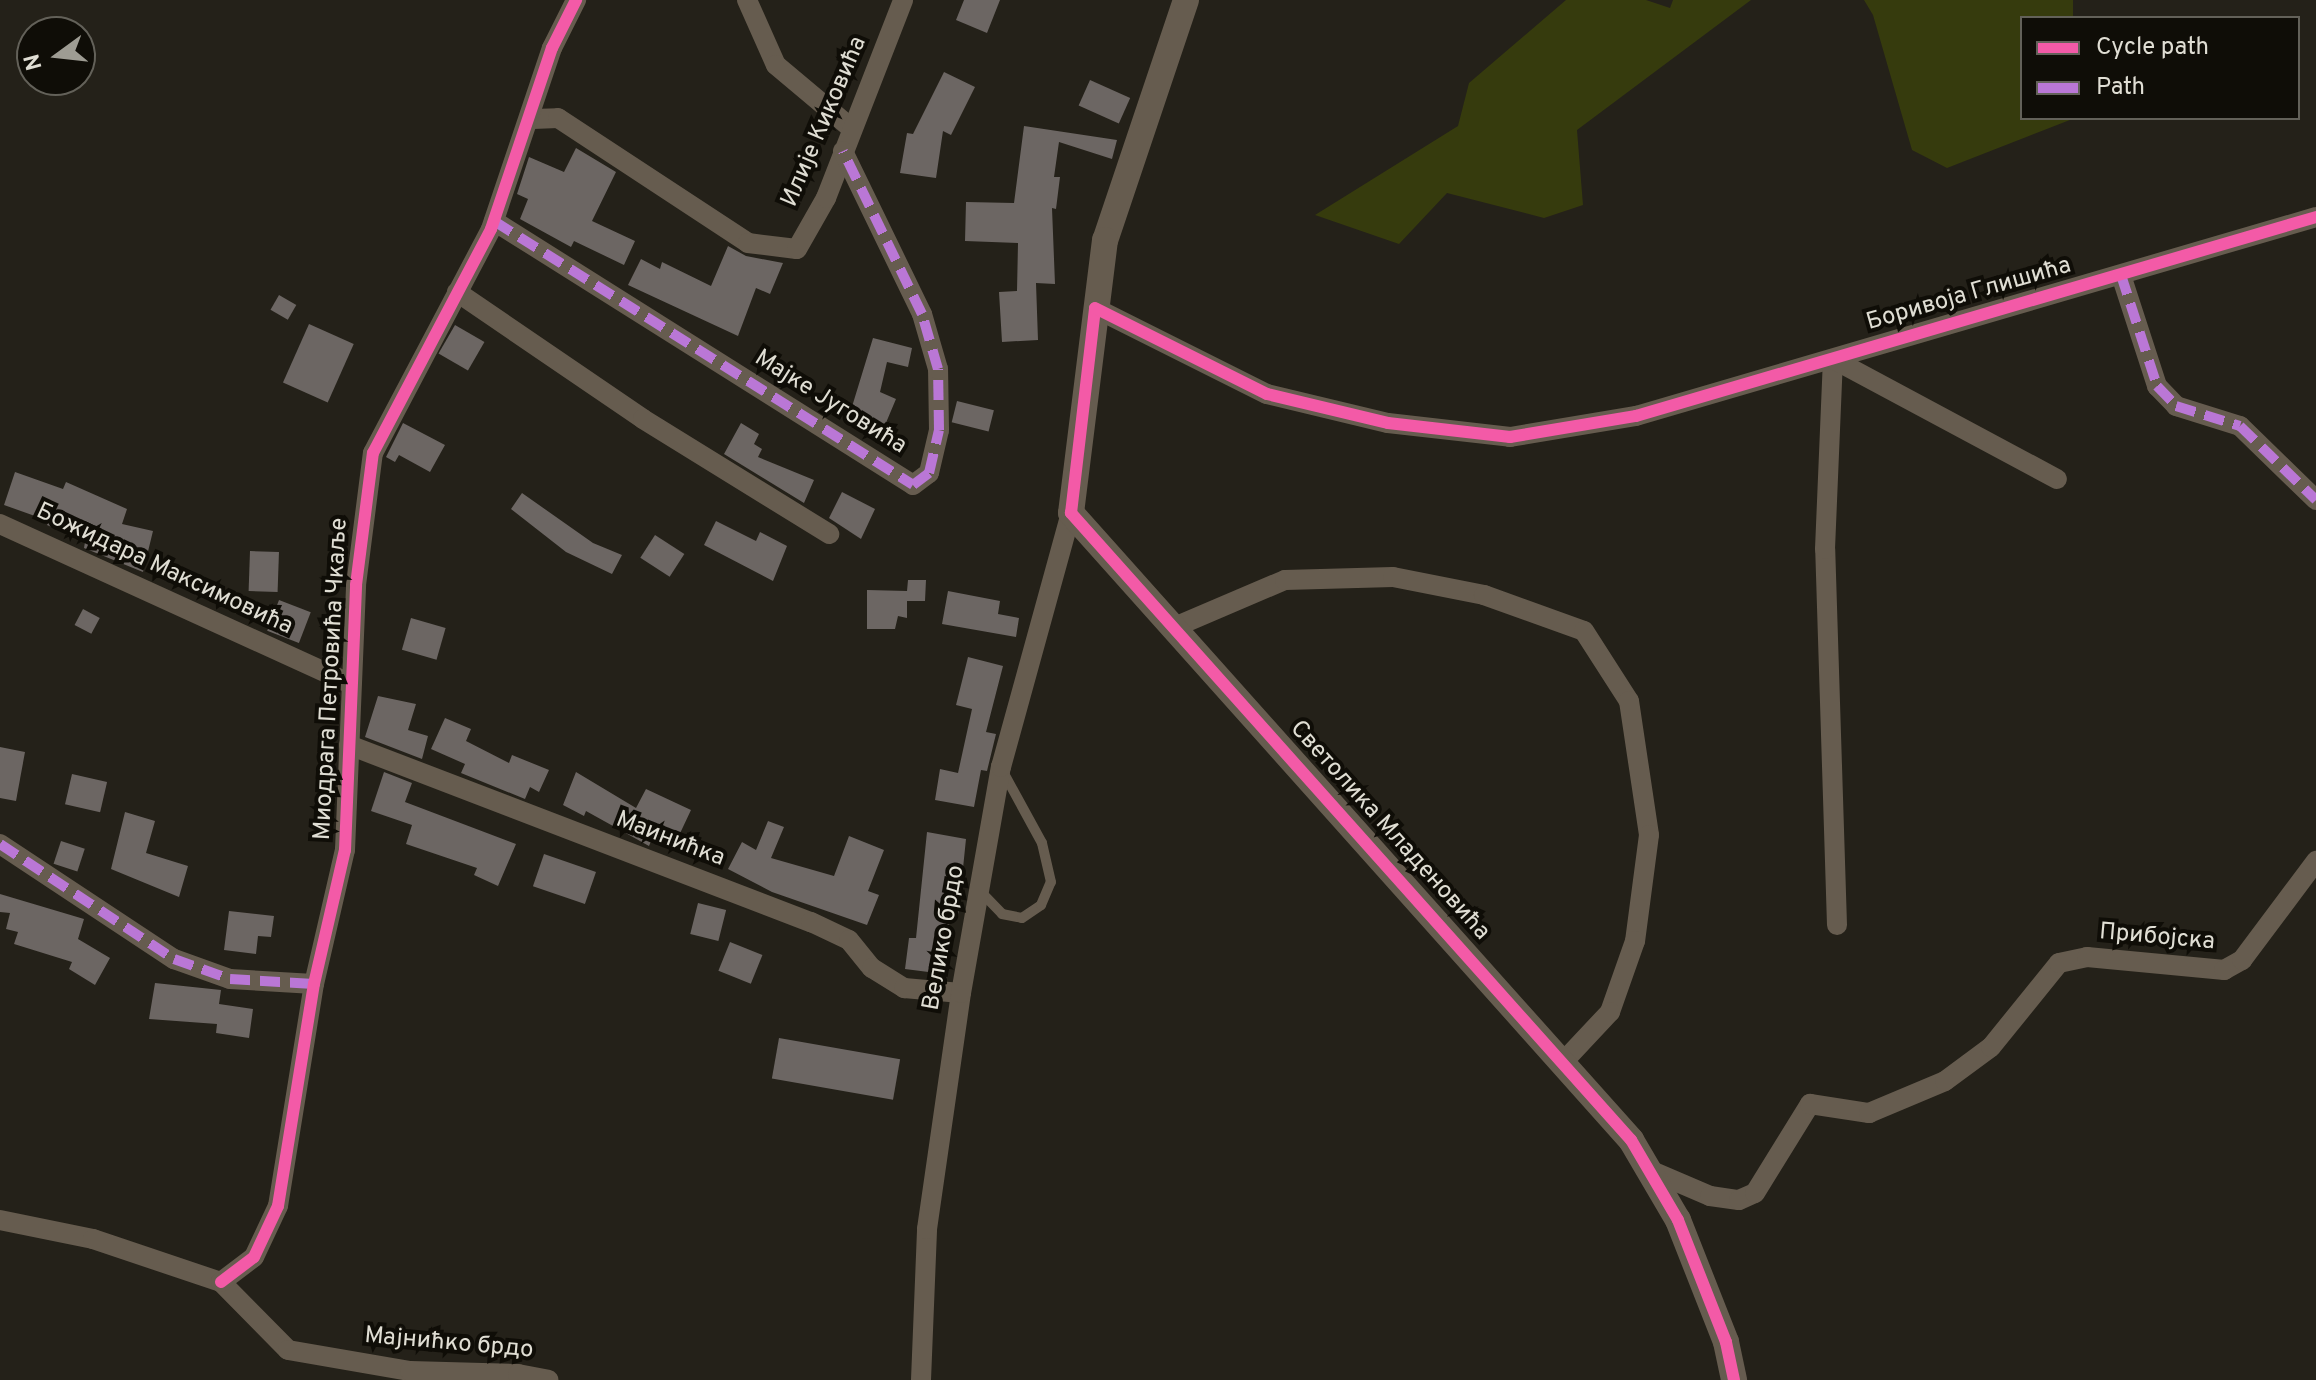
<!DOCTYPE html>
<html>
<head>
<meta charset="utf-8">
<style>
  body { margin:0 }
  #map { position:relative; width:2316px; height:1380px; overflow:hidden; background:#242119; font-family:Overpass,sans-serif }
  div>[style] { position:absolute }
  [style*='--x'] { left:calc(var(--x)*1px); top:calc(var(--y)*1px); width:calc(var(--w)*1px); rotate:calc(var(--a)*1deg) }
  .green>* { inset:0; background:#363b0d }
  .building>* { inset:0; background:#6c6663; transform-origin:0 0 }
  .service>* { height:10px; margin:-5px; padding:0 5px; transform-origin:5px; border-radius:5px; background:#665c4f }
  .minor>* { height:20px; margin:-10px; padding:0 10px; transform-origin:10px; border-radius:10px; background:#665c4f }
  .tertiary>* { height:26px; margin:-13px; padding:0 13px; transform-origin:13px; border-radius:13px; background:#665c4f }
  .quiet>* { height:10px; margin-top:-5px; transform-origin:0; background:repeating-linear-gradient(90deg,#ba77d6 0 20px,transparent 0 30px) }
  .cycleway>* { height:12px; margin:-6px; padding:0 6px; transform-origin:6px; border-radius:6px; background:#f35aa7 }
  span { translate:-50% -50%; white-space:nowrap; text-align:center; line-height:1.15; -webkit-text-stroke:8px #0f0d07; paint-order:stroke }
  .street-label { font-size:24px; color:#e0ded4 }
  .legend { position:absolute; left:2020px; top:16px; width:280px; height:104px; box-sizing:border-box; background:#0f0d07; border:2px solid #636159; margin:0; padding:10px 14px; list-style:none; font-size:24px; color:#e0ded4 }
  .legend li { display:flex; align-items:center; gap:16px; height:40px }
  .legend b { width:40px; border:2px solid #636159 }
  .north { position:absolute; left:16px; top:16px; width:80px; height:80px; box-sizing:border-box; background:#0f0d07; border:2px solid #636159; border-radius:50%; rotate:255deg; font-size:22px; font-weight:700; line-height:32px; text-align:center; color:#e0ded4 }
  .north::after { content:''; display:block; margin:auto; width:28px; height:36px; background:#9e9c93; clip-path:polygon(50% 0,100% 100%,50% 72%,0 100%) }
</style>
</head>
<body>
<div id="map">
  <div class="green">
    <i style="clip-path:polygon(1566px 0,1646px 0,1670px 8px,1673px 0,1751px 0,1577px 130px,1583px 205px,1544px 218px,1447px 193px,1399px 244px,1315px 215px,1458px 126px,1469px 83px)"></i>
    <i style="clip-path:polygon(1864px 0,2073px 0,2073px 18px,2022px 18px,2022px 118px,2075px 118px,1947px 168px,1912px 150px,1873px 15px)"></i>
  </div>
  <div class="building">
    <i style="clip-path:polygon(964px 0,1000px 0,987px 33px,956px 20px)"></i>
    <i style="clip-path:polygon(944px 72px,975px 87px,951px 135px,943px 131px,936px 178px,900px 173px,907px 133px,913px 134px)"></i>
    <i style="left:1090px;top:80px;width:44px;height:28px;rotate:24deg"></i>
    <i style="clip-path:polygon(1024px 126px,1117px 140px,1112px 159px,1059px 142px,1054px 177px,1060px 177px,1056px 209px,1052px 208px,1055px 284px,1036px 283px,1038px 340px,1002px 342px,999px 292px,1017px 291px,1018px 243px,965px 241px,966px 202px,1014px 203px)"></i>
    <i style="clip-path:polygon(576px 148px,616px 172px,592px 221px,635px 241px,624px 265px,574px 241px,571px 247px,520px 219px,528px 199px,517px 194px,529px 157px,564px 172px)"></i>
    <i style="clip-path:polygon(728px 246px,746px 256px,783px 263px,770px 294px,756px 288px,738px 336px,628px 285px,641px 259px,660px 269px,662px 262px,711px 286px)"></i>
    <i style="left:279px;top:295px;width:20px;height:17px;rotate:30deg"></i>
    <i style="left:309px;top:324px;width:49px;height:64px;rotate:24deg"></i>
    <i style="left:455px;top:325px;width:34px;height:33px;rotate:30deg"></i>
    <i style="clip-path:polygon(873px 338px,912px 348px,908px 367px,887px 362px,880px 392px,896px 399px,880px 437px,847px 423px)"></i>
    <i style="left:957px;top:401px;width:38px;height:22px;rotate:14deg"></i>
    <i style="clip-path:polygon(403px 423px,445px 445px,430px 472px,399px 455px,395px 462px,386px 457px)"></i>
    <i style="clip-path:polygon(741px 423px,759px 434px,754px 444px,762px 449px,758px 457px,814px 480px,804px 503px,724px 454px)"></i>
    <i style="clip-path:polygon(15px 472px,63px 489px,66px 482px,127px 509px,122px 524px,153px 531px,143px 572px,84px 548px,85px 542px,47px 525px,49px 521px,4px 505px)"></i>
    <i style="clip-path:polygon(842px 492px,875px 509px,861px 539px,829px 518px)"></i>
    <i style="clip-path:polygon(522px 493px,593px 543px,622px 555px,612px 574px,566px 552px,511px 509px)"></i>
    <i style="clip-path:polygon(716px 521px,756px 541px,760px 532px,787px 546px,773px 581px,704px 545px)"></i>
    <i style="left:655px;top:535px;width:35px;height:27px;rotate:33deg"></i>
    <i style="left:250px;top:551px;width:29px;height:40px;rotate:2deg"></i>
    <i style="clip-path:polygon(908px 580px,926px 580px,925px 601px,907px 601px,907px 618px,898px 616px,895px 629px,867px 629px,867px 590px,907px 591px)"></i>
    <i style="clip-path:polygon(948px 591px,1000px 601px,998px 614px,1019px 618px,1016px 637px,942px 624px)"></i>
    <i style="left:279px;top:600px;width:34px;height:33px;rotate:21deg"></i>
    <i style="left:83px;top:609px;width:19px;height:18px;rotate:28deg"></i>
    <i style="left:411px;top:618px;width:36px;height:33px;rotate:16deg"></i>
    <i style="clip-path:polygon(968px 657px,1003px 666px,986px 732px,996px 734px,987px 771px,981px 770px,974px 807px,935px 800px,940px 769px,958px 773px,972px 709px,956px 705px)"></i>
    <i style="clip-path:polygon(378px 696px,416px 704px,408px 730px,428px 736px,422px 759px,365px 737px)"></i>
    <i style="clip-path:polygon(445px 718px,471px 729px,466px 741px,509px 763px,512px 755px,549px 770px,539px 792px,530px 787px,525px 799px,461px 773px,465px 764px,431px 749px)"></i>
    <i style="clip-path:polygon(0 747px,25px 752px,16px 801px,0 798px)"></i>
    <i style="clip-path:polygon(384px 772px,412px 783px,405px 802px,516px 844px,498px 886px,474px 875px,477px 868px,406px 844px,412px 825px,371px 811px)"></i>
    <i style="clip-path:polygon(576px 772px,636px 808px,646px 789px,691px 810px,675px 844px,654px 834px,649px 846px,586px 811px,584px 816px,563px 805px)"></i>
    <i style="left:72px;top:774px;width:36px;height:31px;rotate:13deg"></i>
    <i style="clip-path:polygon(125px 812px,155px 821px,146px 853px,188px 866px,179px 897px,111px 869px)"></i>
    <i style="clip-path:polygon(768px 821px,784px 827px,771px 858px,834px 876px,849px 836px,884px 850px,868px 891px,879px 895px,867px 925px,772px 892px,728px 869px,742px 842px,756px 850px)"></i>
    <i style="clip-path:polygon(927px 832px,966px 839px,958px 917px,950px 916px,944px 974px,905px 969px,909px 938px,916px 938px)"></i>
    <i style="left:61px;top:841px;width:25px;height:24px;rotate:18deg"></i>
    <i style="left:544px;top:854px;width:55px;height:34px;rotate:19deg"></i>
    <i style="clip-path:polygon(0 894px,84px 919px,78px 939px,110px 958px,95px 985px,69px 969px,72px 962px,14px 944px,18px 932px,6px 929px,10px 913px,0 912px)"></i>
    <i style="left:698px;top:903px;width:29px;height:32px;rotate:14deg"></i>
    <i style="clip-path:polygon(229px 911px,274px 916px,271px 937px,258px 936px,256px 954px,224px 950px)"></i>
    <i style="left:730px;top:942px;width:35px;height:31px;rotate:22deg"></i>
    <i style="clip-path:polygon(155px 983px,221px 990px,219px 1004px,253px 1009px,249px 1038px,216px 1033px,217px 1024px,149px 1019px)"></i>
    <i style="left:779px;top:1038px;width:123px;height:41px;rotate:10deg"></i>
  </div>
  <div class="service">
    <i style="--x:981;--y:892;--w:30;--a:46"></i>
    <i style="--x:1002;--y:914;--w:20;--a:11"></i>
    <i style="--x:1022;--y:918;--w:23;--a:-34"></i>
    <i style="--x:1041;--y:905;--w:25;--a:-67"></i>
    <i style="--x:1051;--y:882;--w:40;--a:-103"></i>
    <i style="--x:1042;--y:843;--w:83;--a:-118.7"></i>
  </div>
  <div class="minor">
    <i style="--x:747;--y:0;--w:71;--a:66"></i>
    <i style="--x:776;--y:65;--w:98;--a:40"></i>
    <i style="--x:533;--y:119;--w:25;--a:-2"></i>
    <i style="--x:558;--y:118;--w:227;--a:33.3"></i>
    <i style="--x:748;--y:243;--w:49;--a:7"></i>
    <i style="--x:797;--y:249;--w:59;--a:-60.4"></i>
    <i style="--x:826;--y:198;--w:212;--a:-68.7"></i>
    <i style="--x:494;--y:221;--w:495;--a:32.2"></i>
    <i style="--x:913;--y:485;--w:20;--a:-37"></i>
    <i style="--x:929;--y:473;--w:44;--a:-76.9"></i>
    <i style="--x:939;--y:430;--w:61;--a:-90.9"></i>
    <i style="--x:938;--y:369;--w:57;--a:-106.2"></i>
    <i style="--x:922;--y:314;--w:181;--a:-115.9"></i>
    <i style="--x:2121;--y:275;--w:117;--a:72"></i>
    <i style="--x:2157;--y:386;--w:28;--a:46"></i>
    <i style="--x:2176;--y:406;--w:67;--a:17.4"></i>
    <i style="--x:2240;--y:426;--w:106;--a:44.2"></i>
    <i style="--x:457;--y:292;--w:225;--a:34.3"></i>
    <i style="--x:643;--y:419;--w:219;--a:31.7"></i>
    <i style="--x:1095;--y:308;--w:192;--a:26.6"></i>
    <i style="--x:1267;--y:394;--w:124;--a:13.5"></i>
    <i style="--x:1388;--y:423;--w:123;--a:6.5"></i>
    <i style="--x:1510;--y:437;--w:128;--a:-9.5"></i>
    <i style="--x:1636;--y:416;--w:709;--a:-16.31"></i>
    <i style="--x:0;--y:524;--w:386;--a:24.5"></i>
    <i style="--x:1177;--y:626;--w:117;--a:-23.1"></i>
    <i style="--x:1285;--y:580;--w:108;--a:-1.6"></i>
    <i style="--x:1393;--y:577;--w:93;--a:11.2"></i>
    <i style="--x:1484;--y:595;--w:106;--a:19.8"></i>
    <i style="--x:1584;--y:631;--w:83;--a:57.3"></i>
    <i style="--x:1629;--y:701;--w:135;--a:81.5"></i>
    <i style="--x:1649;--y:835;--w:107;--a:97.5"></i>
    <i style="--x:1635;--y:941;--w:75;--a:109.4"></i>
    <i style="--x:1610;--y:1012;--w:67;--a:133.2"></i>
    <i style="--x:349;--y:745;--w:495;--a:21"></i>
    <i style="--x:811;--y:922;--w:42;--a:25.3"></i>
    <i style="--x:849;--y:940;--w:36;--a:51"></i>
    <i style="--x:872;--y:968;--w:38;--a:32"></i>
    <i style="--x:904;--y:988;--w:57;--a:5"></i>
    <i style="--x:0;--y:844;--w:209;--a:33.5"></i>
    <i style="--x:174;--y:959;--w:59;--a:19.7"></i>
    <i style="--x:230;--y:979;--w:84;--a:3.4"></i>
    <i style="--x:1837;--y:925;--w:376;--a:-91.8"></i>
    <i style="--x:1825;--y:549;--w:190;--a:-87.6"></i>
    <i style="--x:1833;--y:359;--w:254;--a:28.2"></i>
    <i style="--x:1654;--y:1172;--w:61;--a:23.2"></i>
    <i style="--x:1710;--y:1196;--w:29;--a:8"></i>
    <i style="--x:1739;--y:1200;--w:17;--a:-24"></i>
    <i style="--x:1755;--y:1193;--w:105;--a:-58.3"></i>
    <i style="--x:1810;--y:1104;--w:60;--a:8.7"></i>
    <i style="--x:1869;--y:1113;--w:82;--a:-22.8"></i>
    <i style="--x:1945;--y:1081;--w:57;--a:-36.5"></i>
    <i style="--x:1991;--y:1047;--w:108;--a:-51"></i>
    <i style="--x:2059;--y:963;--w:29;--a:-12"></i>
    <i style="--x:2087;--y:957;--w:138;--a:5.4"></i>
    <i style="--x:2224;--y:970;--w:21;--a:-29"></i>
    <i style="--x:2242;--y:960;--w:124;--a:-53.2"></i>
    <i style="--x:0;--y:1220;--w:95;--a:11.5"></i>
    <i style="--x:93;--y:1239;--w:135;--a:18.6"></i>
    <i style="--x:221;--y:1282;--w:95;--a:45.4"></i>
    <i style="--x:288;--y:1350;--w:124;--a:9.8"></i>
    <i style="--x:410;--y:1371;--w:108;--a:1.6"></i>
    <i style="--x:518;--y:1374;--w:31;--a:11"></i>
    <i style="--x:221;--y:1282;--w:41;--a:-37.1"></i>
    <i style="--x:254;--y:1257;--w:56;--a:-64.8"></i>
    <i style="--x:278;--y:1206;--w:225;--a:-80.8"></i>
    <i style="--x:314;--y:984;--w:138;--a:-77"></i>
    <i style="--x:345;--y:850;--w:265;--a:-87.6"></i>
    <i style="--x:356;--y:585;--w:133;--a:-82.7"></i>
    <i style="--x:373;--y:453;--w:253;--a:-62.2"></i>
    <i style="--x:491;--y:229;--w:191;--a:-71.4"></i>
    <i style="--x:552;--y:48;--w:54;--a:-63.4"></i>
    <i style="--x:921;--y:1380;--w:151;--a:-87.7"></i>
    <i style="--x:927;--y:1229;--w:238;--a:-81.8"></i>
    <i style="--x:961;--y:993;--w:230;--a:-80"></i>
    <i style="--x:1001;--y:767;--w:263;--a:-74.6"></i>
  </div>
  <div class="tertiary">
    <i style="--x:1186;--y:0;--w:253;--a:108.6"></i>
    <i style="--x:1105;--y:240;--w:275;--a:97.1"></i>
    <i style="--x:1071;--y:513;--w:841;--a:48.23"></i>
    <i style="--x:1631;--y:1140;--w:93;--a:59.6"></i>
    <i style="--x:1678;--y:1220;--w:131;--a:68.5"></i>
    <i style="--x:1726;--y:1342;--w:39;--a:78"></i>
  </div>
  <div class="quiet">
    <i style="--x:494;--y:221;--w:495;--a:32.2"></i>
    <i style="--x:913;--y:485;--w:20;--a:-37"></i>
    <i style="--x:929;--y:473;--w:44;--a:-76.9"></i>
    <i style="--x:939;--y:430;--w:61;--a:-90.9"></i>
    <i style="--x:938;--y:369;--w:57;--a:-106.2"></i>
    <i style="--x:922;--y:314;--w:181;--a:-115.9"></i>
    <i style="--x:2121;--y:275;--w:117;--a:72"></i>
    <i style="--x:2157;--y:386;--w:28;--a:46"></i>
    <i style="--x:2176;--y:406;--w:67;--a:17.4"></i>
    <i style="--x:2240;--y:426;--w:106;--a:44.2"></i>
    <i style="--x:0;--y:844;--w:209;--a:33.5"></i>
    <i style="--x:174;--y:959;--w:59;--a:19.7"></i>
    <i style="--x:230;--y:979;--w:84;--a:3.4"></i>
  </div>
  <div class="cycleway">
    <i style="--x:221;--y:1282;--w:41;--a:-37.1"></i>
    <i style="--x:254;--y:1257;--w:56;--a:-64.8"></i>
    <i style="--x:278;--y:1206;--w:225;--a:-80.8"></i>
    <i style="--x:314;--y:984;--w:138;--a:-77"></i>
    <i style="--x:345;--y:850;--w:265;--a:-87.6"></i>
    <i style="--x:356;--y:585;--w:133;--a:-82.7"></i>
    <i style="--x:373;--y:453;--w:253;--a:-62.2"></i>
    <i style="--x:491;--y:229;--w:191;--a:-71.4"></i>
    <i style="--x:552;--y:48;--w:54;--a:-63.4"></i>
    <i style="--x:1734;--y:1380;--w:39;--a:-102"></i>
    <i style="--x:1726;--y:1342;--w:131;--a:-111.5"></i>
    <i style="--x:1678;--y:1220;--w:93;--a:-120.4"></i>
    <i style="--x:1631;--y:1140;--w:841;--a:-131.77"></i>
    <i style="--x:1071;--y:513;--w:206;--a:-83.3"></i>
    <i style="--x:1095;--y:308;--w:192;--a:26.6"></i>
    <i style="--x:1267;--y:394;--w:124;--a:13.5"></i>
    <i style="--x:1388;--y:423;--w:123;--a:6.5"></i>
    <i style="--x:1510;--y:437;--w:128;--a:-9.5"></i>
    <i style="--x:1636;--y:416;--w:709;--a:-16.31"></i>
  </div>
  <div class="street-label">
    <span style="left:825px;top:122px;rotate:-67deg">Илије Киковића</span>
    <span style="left:1969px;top:295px;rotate:-16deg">Боривоја Глишића</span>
    <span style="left:830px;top:403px;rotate:32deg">Мајке Југовића</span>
    <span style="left:164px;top:570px;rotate:25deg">Божидара Максимовића</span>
    <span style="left:332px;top:679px;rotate:-87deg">Миодрага Петровића Чкаље</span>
    <span style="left:1389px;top:831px;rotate:48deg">Светолика Младеновића</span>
    <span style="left:670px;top:840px;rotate:21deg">Маинићка</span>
    <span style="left:945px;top:938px;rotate:-80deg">Велико брдо</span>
    <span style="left:2157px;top:938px;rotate:5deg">Прибојска</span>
    <span style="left:449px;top:1344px;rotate:5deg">Мајнићко брдо</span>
  </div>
  <ul class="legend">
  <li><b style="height:10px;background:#f35aa7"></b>Cycle path</li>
  <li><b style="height:10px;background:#ba77d6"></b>Path</li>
  </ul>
  <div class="north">N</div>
</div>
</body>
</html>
